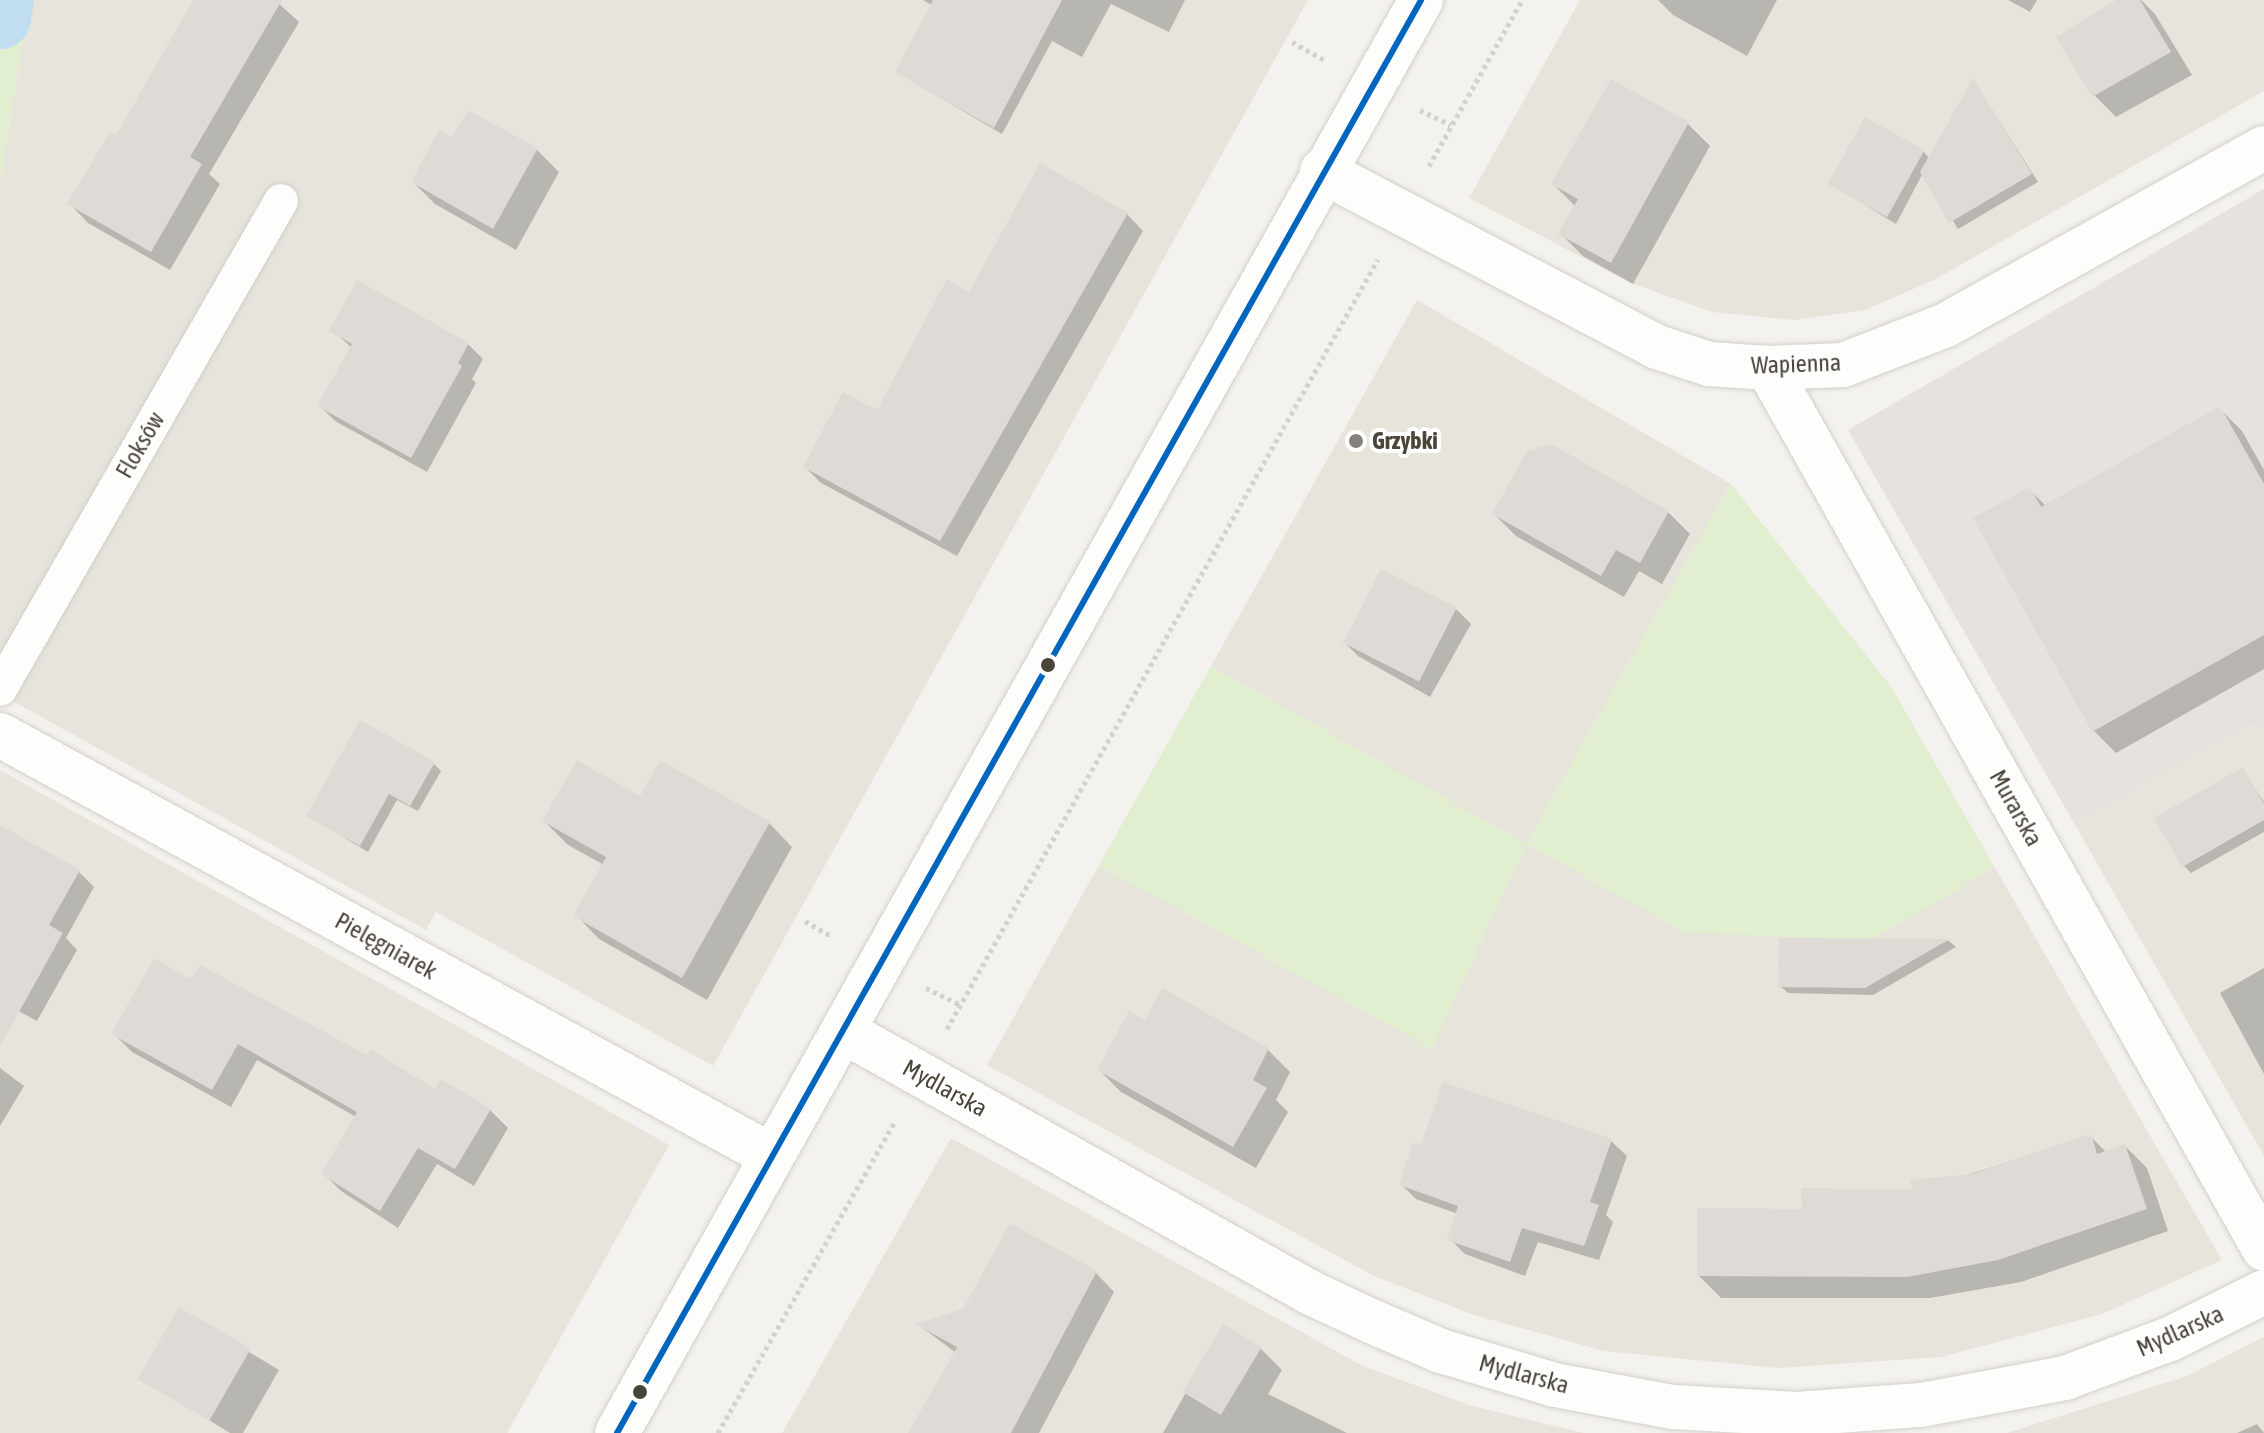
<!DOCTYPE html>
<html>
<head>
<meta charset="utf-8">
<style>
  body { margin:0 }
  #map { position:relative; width:2264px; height:1433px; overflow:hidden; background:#f4f2ee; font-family:"Asap Condensed",sans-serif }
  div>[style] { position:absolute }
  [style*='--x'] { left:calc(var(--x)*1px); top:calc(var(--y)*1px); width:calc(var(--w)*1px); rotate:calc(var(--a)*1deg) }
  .residential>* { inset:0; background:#e7e4dc }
  .industrial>* { inset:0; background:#e6e2de }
  .green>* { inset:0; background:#e1eecf }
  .shadow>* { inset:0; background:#0003 }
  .canal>* { height:62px; margin:-31px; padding:0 31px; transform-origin:31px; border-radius:31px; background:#c0ddf1 }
  .building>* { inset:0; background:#dedbd6; transform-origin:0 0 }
  .path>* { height:5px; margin-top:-2.5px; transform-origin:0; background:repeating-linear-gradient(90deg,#d3d2cc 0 4px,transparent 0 8px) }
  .roads { filter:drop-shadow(0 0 2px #d2d0cb) drop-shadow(0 0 2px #d2d0cb) }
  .service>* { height:34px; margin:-17px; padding:0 17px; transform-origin:17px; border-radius:17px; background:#fdfdfc }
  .minor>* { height:44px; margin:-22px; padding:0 22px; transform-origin:22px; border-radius:22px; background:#fdfdfc }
  .tertiary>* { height:44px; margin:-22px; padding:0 22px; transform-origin:22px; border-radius:22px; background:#fdfdfc }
  .bus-1>* { height:6px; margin:-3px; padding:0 3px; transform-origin:3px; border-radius:3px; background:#0065bd }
  .dots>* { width:22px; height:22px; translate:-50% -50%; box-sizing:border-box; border:4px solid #fff; border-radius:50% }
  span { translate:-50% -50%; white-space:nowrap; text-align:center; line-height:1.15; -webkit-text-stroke:8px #fff; paint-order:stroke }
  .street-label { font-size:24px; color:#4b4439 }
  .poi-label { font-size:24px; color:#4b4439; font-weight:700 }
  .left { translate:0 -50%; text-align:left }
</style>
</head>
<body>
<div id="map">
  <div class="residential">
    <i style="clip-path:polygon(29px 0,1308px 0,713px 1066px,436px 912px,426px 930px,0 694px,0 182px)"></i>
    <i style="clip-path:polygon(1580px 0,2264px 0,2264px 91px,1936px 279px,1865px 310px,1794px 320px,1712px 312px,1631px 283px,1469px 198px)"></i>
    <i style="clip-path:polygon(1417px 300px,1731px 484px,1526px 844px,1954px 892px,1994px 866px,2222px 1260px,2102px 1314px,1941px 1357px,1777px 1368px,1604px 1351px,1474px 1315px,1374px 1276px,987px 1065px,1099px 865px,1432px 1048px,1525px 844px,1211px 666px)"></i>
    <i style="clip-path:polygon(2257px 724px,2264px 736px,2264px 1156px,2074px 823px)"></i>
    <i style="clip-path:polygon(0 770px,669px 1145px,507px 1433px,0 1433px)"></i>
    <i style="clip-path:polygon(951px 1138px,1363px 1366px,1472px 1406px,1584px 1433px,782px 1433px)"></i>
    <i style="clip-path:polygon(2264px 1337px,2264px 1433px,2007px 1433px,2187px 1376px)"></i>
  </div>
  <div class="industrial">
    <i style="clip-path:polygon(2264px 189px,2264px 736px,2256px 724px,2074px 823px,1848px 430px)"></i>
  </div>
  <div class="green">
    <i style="clip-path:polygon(0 0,29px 0,0 182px)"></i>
    <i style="clip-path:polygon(1731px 484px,1892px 688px,1994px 866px,1954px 892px,1870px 940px,1686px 933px,1526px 844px,1432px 1049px,1099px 865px,1211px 666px,1526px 844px)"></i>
  </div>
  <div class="shadow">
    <i style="clip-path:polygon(195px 0,275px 0,299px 22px,209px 174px,220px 184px,170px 270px,88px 223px,70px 204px,117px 138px)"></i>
    <i style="clip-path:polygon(923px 0,1185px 0,1169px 32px,1111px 4px,1082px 57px,1052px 41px,1002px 134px,897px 72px,933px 6px)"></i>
    <i style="clip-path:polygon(1658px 0,1777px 0,1747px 56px,1673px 15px)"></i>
    <i style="clip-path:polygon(2008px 0,2037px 0,2030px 12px)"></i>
    <i style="clip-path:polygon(2120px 0,2141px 0,2155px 14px,2192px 75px,2116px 117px,2094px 95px)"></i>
    <i style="clip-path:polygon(1974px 81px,2038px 182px,1958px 229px,1923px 173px,1896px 224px,1831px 184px,1924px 152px,1930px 159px)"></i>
    <i style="clip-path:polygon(469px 112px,537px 150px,559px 172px,516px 250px,435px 204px,413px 182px,453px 140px)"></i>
    <i style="clip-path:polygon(1688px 124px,1710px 146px,1633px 284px,1583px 256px,1561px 234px,1576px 207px,1553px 184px)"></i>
    <i style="clip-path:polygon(1127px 214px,1143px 231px,957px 556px,821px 483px,805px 467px,878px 413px,970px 294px)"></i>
    <i style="clip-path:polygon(332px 330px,468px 344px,483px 359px,472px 379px,476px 383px,427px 472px,335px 421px,320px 406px,352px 348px)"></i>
    <i style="clip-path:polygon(2220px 409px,2242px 431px,2264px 470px,2264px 669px,2116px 753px,2094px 731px,2029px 489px,2047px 507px)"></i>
    <i style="clip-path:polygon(1668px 512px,1690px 534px,1662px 584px,1639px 571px,1624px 597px,1516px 536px,1494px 514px)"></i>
    <i style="clip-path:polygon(1456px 609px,1471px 624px,1430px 697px,1358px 656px,1343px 641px)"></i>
    <i style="clip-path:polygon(433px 763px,441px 771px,418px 811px,397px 800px,368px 852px,309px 816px)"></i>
    <i style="clip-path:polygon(2243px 770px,2264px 802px,2264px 832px,2191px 873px,2184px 866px)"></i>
    <i style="clip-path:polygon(641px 799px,769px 823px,792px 847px,707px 1000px,599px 939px,576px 915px,604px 865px,568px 845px,544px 821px)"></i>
    <i style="clip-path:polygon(0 858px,79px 872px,94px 887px,66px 938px,77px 950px,37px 1021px,0 1001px)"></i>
    <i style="clip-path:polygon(1781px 940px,1949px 941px,1956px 947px,1873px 995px,1788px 993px,1780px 986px)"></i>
    <i style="clip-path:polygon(2264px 968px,2264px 1074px,2220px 993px)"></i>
    <i style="clip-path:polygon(191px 982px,435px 1092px,490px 1110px,508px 1128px,474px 1186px,437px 1164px,398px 1228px,341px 1191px,323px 1173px,356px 1117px,257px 1060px,231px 1107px,132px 1052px,114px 1034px)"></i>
    <i style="clip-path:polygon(1268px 1050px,1290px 1072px,1276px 1100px,1288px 1112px,1256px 1168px,1121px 1092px,1099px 1070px)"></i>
    <i style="clip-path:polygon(0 1068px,24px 1086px,0 1126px)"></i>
    <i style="clip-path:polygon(1444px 1084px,1611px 1141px,1627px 1156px,1606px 1215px,1613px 1222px,1599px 1260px,1538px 1242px,1525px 1276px,1465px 1254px,1450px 1239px,1458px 1214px,1416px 1199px,1401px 1184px,1422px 1148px)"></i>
    <i style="clip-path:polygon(2090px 1136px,2107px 1153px,2125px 1146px,2147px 1168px,2168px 1231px,2021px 1282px,1930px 1298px,1721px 1298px,1699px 1276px,1804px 1211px,1914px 1192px)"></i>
    <i style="clip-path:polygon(1096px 1273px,1114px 1292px,1039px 1433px,911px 1433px,956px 1353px,919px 1325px)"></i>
    <i style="clip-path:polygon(179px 1310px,279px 1370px,243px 1433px,230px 1433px,140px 1378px)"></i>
    <i style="clip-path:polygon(1223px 1327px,1261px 1349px,1282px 1370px,1268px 1394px,1347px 1433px,1163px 1433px)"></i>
    <i style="clip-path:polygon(2257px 1424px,2264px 1433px,2237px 1433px)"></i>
  </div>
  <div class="canal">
    <i style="--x:0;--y:18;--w:18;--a:-81"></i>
  </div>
  <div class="building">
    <i style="clip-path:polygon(193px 0,282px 0,190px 157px,202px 164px,151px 252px,67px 204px,110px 132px,116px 136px)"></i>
    <i style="clip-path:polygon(933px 0,1062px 0,994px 128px,895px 72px)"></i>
    <i style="clip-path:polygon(2116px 0,2140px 0,2171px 52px,2092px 97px,2056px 37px)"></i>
    <i style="clip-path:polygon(1973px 78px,2032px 174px,1949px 223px,1920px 172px)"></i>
    <i style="clip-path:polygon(1611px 79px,1689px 122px,1611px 263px,1558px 234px,1578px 199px,1551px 184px)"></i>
    <i style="clip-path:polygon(468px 110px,538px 148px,493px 229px,411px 182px,439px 130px,452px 137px)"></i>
    <i style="left:1865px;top:117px;width:68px;height:77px;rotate:29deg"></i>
    <i style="clip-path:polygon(1040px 163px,1128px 213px,940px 541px,803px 467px,843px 392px,877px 410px,947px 279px,969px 292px)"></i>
    <i style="clip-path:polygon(357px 280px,469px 343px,458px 363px,462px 366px,411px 458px,317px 406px,352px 344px,329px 331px)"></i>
    <i style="clip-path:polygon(2220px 406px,2264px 484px,2264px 635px,2092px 732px,1973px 518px,2030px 487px,2041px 507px)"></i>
    <i style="clip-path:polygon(1551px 444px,1669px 511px,1640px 563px,1616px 550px,1601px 576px,1492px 514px,1527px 451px)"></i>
    <i style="left:1381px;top:569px;width:85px;height:83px;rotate:27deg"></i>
    <i style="clip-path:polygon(360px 720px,435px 762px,410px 806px,389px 794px,360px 846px,306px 816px)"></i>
    <i style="clip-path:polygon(577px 760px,640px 796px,660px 760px,770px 822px,682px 978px,573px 916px,606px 857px,542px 821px)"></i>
    <i style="clip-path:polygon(2243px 767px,2264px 804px,2264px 820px,2182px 867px,2154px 818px)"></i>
    <i style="clip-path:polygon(0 825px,80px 870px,49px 925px,63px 933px,0 1046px)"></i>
    <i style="clip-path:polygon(1779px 938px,1950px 939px,1865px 988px,1778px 987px)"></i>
    <i style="clip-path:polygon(154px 958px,190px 979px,200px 965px,367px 1055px,370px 1049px,435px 1089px,441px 1079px,491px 1109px,455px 1169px,418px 1148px,380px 1211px,321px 1174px,357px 1112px,238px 1044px,212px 1090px,111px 1034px)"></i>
    <i style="clip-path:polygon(1162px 988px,1269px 1048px,1253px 1080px,1267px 1088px,1233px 1147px,1097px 1070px,1129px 1011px,1145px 1020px)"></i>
    <i style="clip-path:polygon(1443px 1082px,1612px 1139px,1590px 1202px,1599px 1205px,1584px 1246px,1522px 1228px,1510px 1262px,1447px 1240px,1458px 1206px,1399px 1185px,1413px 1142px,1421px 1145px)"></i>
    <i style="clip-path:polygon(2091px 1134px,2097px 1154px,2125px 1144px,2147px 1209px,1998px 1260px,1907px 1277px,1697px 1276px,1697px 1208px,1802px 1209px,1801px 1188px,1912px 1190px,1910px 1180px,1972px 1174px)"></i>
    <i style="clip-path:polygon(1010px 1223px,1097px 1271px,1011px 1433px,908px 1433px,957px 1347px,915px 1324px,963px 1309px)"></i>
    <i style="left:179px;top:1307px;width:83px;height:83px;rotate:30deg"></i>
    <i style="left:1223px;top:1324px;width:45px;height:79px;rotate:31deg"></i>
  </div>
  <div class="path">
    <i style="--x:1292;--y:42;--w:39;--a:29"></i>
    <i style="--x:1420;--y:110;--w:34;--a:26"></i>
    <i style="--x:1429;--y:166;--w:190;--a:-60.7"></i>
    <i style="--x:805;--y:921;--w:32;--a:30"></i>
    <i style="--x:926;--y:988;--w:39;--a:26"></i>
    <i style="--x:947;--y:1029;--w:882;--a:-60.76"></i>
    <i style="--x:718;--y:1433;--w:359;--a:-60.4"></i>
  </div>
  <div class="roads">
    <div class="service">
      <i style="--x:0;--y:689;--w:563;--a:-60.07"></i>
    </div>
    <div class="minor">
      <i style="--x:1322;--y:171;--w:378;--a:27.7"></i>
      <i style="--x:1657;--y:347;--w:55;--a:18.1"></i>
      <i style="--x:1709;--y:364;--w:59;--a:3.9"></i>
      <i style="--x:1768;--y:368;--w:75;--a:-2.3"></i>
      <i style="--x:1843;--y:365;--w:110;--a:-21.2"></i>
      <i style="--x:1946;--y:325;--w:364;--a:-29.1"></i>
      <i style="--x:1768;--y:368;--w:1011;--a:60.62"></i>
      <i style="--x:0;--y:735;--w:879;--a:28.61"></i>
      <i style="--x:843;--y:1031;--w:536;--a:29.24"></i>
      <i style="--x:1311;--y:1293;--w:66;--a:25"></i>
      <i style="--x:1371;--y:1321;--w:76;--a:23.2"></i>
      <i style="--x:1441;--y:1351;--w:119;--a:16.6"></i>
      <i style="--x:1555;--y:1385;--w:120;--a:10.6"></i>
      <i style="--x:1673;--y:1407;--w:124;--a:3.2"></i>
      <i style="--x:1797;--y:1414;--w:124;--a:-4.2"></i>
      <i style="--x:1921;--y:1405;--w:147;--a:-10.6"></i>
      <i style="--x:2065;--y:1378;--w:112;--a:-20.4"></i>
      <i style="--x:2170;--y:1339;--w:105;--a:-26.6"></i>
    </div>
    <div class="tertiary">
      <i style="--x:617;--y:1433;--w:1643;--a:-60.7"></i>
    </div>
  </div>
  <div class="bus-1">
    <i style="--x:617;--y:1433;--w:1643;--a:-60.7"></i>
  </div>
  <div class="dots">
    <i style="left:1356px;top:441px;background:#868178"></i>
    <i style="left:1048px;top:665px;background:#4b4439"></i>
    <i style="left:640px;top:1392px;background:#4b4439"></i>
  </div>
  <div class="street-label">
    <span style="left:1796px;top:364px;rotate:-2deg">Wapienna</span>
    <span style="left:140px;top:445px;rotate:-60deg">Floksów</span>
    <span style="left:2016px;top:808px;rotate:61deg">Murarska</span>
    <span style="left:386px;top:946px;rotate:29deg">Pielęgniarek</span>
    <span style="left:945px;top:1088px;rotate:29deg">Mydlarska</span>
    <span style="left:2180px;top:1331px;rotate:-24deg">Mydlarska</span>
    <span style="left:1524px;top:1374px;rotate:15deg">Mydlarska</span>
  </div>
  <div class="poi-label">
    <span class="left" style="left:1372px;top:441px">Grzybki</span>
  </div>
</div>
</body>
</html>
